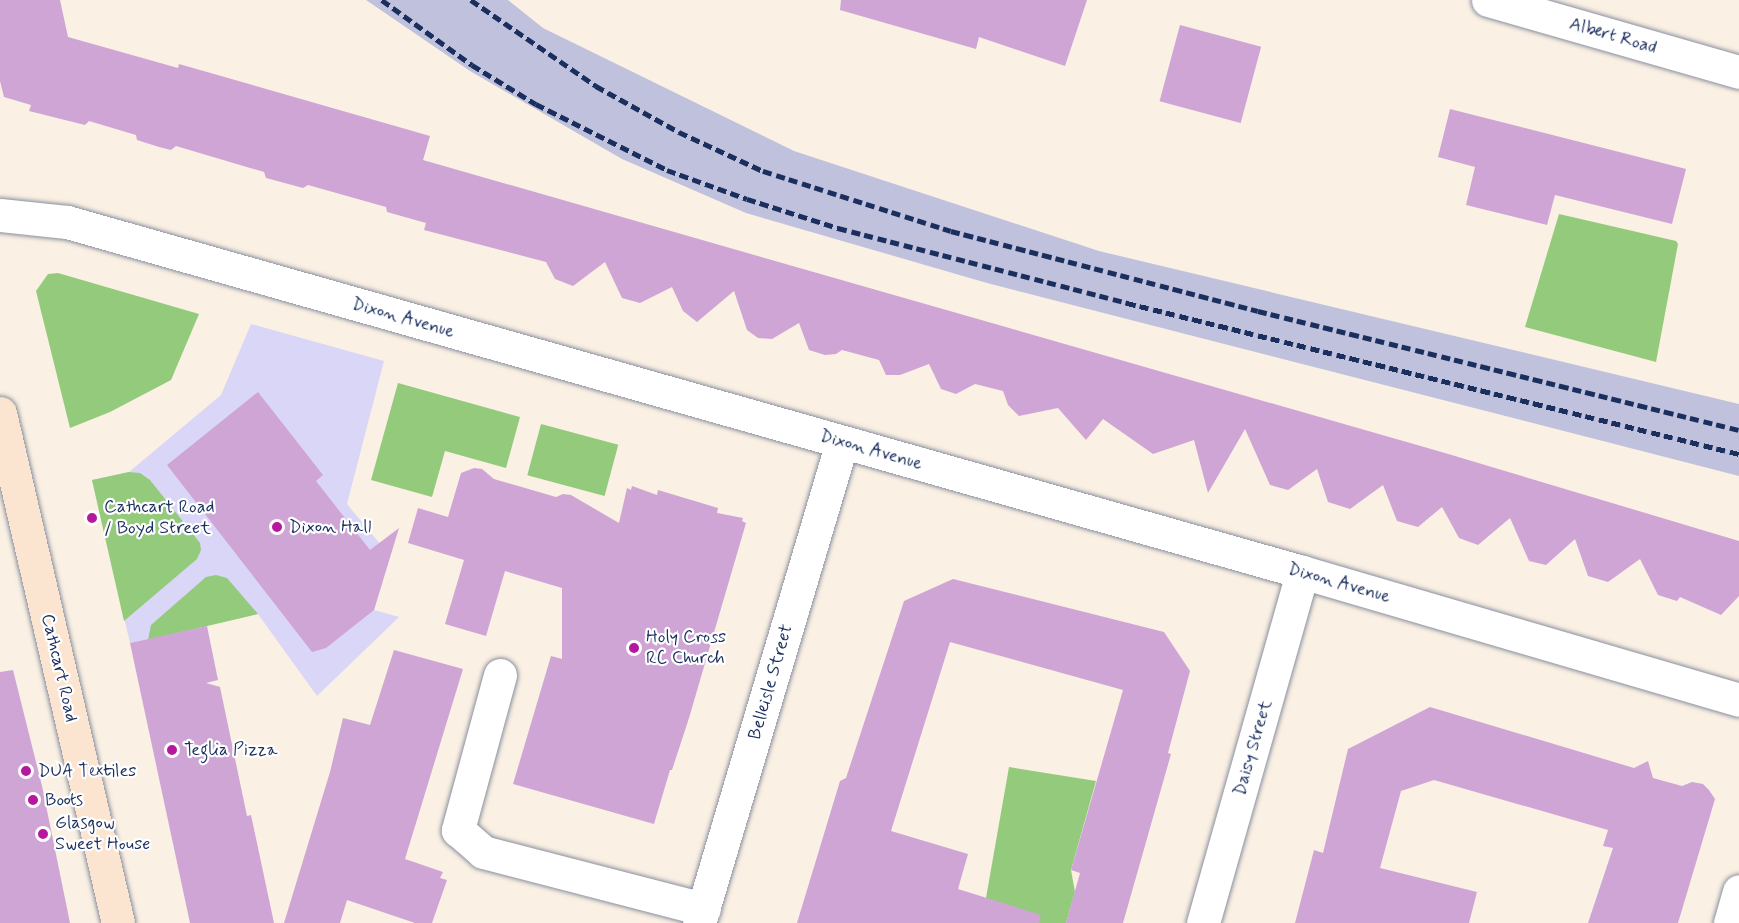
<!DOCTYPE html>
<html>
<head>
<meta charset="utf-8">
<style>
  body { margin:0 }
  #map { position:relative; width:1739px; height:923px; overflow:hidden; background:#faf0e3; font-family:Mynerve,sans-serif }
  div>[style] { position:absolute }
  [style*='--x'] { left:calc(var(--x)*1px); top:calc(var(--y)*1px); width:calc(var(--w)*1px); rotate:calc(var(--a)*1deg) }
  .built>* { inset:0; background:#dad6f7 }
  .industrial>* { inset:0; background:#c0c2dd }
  .green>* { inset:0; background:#94ca7c; transform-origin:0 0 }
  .building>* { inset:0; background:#cfa5d6; transform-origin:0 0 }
  .roads { filter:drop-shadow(0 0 2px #8a90a0) drop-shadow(0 0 2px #8a90a0) }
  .street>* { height:33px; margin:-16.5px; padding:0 16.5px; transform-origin:16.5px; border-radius:16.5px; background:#fff }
  .secondary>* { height:33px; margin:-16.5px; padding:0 16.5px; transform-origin:16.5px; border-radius:16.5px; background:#fce5d0 }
  .rail>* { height:4.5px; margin-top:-2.25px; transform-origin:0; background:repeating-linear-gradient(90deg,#1b2f5e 0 9px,transparent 0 13.5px) }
  .dots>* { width:16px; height:16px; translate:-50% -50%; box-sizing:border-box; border:3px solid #fff; border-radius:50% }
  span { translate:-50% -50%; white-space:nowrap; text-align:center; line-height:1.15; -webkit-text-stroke:4.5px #fff; paint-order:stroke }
  .street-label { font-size:18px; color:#1b2f5e }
  .poi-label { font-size:18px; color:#1b2f5e }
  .left { translate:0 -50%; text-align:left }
</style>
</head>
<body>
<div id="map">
  <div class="built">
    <i style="clip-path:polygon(251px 324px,384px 361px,347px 504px,390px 556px,374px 610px,399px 617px,317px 696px,258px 614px,130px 643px,92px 480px,129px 472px,221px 395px)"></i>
  </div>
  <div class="industrial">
    <i style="clip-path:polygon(366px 0,508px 0,543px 28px,794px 151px,1099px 251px,1739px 404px,1739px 476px,987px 283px,746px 213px,622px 159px,470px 71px)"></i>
  </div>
  <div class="green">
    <i style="clip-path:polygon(1559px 214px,1676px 241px,1678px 244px,1656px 362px,1525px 327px)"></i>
    <i style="clip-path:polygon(58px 273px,199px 314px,171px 380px,110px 412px,70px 428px,36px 291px,48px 274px)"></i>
    <i style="clip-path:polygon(398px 383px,520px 417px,506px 468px,445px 451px,432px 497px,371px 480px)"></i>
    <i style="left:541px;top:424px;width:80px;height:53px;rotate:15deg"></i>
    <i style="clip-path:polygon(129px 472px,140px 473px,150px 480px,200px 543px,201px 550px,197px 559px,124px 621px,92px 480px)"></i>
    <i style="clip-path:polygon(216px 575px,227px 578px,258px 614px,148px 640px,151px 625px,206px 577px)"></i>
    <i style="clip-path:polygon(1009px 767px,1096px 781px,1071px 870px,1075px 892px,1066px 923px,978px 923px,986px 898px)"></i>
  </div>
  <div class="building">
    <i style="clip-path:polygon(0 0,60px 0,68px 37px,178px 68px,179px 64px,430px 136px,423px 160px,1445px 453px,1739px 541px,1739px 596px,1721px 615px,1680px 597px,1677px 601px,1658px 595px,1640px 559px,1608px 582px,1588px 576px,1575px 539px,1546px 565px,1529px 561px,1510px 518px,1478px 545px,1459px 538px,1442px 507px,1418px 527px,1397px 521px,1383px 485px,1350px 509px,1328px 502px,1317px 469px,1288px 490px,1270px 485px,1245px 429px,1208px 493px,1194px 440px,1153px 454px,1103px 419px,1086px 440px,1058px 408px,1019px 416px,1008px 405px,1003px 391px,975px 384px,956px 394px,941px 389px,929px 364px,900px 375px,886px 375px,879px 360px,842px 350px,836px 354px,825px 355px,809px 350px,799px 323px,772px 339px,758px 338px,747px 330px,734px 291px,697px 322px,683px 311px,672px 287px,640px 303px,622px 298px,605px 262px,573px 286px,555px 279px,546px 262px,424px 230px,426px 223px,387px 212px,386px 207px,308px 185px,303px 188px,266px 178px,264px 172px,176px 146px,171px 150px,159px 147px,137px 140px,136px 135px,89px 121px,85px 125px,29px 111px,31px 105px,4px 97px,0 81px)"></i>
    <i style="clip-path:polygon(841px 0,1087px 0,1065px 66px,979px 37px,976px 49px,840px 10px)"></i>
    <i style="left:1180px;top:25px;width:84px;height:79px;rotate:15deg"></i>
    <i style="clip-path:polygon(1450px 109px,1686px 169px,1672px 224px,1555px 195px,1547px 225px,1466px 205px,1475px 167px,1438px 157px)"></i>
    <i style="clip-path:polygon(258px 392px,323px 475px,316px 481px,370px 550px,399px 528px,374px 610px,326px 648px,312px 652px,167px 465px)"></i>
    <i style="clip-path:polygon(474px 468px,482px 469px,494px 479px,556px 497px,563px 494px,571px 495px,619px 523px,627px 488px,631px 490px,632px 486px,657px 495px,658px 490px,718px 508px,717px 513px,743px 518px,742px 521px,746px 523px,689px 718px,672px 770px,670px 770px,654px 824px,513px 784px,551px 656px,562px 659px,562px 588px,505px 571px,486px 636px,445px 624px,464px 560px,408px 543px,418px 508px,448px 517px,461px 473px)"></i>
    <i style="clip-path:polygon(953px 579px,1164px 632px,1190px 671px,1168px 753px,1171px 754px,1123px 923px,1066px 923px,1080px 873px,1071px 870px,1123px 690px,950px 642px,891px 831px,968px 854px,958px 889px,1041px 915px,1039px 923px,797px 923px,840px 781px,846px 778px,904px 601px)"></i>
    <i style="clip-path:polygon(207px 626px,218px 680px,206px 683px,220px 687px,247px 816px,251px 815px,274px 923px,190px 923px,130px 643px)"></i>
    <i style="clip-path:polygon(394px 650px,463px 669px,405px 859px,443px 872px,440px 878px,447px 880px,432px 923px,415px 923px,347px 900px,340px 923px,284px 923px,330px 772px,343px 718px,370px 725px)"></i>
    <i style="clip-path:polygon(13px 670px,42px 786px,70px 923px,0 923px,0 672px)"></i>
    <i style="clip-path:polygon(1430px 707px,1634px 768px,1648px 761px,1653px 778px,1682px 786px,1692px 782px,1703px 784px,1709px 790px,1715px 799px,1678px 923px,1588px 923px,1613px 848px,1603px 846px,1608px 830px,1434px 780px,1401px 791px,1380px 868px,1477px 892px,1469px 923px,1295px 923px,1314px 850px,1323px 853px,1348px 749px)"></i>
  </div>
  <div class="roads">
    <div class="street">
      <i style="--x:1488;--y:0;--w:261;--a:16"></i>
      <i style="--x:0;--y:215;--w:67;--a:6"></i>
      <i style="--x:67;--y:222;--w:1284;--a:15.82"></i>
      <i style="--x:1302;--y:572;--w:455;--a:16.3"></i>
      <i style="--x:500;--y:675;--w:161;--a:105.2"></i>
      <i style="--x:458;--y:830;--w:33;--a:41"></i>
      <i style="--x:483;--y:852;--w:228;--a:14.5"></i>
      <i style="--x:699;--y:923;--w:502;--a:-73.44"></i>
      <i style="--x:1203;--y:923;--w:365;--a:-74.2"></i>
      <i style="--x:1730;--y:923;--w:33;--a:-74"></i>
    </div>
    <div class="secondary">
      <i style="--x:0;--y:413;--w:523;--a:76.97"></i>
    </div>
  </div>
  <div class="rail">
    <i style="--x:382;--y:0;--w:111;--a:35.8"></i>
    <i style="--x:472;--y:65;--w:75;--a:31.4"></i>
    <i style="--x:536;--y:104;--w:147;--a:26.7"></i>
    <i style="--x:667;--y:170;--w:85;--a:19.9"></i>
    <i style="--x:747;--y:199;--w:96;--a:17.7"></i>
    <i style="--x:838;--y:228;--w:299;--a:14.5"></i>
    <i style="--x:1127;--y:303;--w:630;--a:13.86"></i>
    <i style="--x:471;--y:0;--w:152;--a:34.5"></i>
    <i style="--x:596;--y:86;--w:95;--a:29"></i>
    <i style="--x:679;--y:132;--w:93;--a:24.9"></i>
    <i style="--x:763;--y:171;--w:197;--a:17.7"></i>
    <i style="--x:951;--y:231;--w:317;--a:14.6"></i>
    <i style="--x:1258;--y:311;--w:496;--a:13.9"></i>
  </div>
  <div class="dots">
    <i style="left:92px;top:518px;background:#b5179e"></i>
    <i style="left:277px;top:527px;background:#b5179e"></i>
    <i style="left:634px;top:648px;background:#b5179e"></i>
    <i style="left:172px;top:750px;background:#b5179e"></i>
    <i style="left:26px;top:771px;background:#b5179e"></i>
    <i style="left:33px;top:800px;background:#b5179e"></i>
    <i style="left:43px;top:834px;background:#b5179e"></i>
  </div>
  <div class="street-label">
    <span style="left:1613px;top:36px;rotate:16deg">Albert Road</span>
    <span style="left:403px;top:318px;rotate:16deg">Dixon Avenue</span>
    <span style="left:871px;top:450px;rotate:16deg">Dixon Avenue</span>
    <span style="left:1339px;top:583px;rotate:16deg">Dixon Avenue</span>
    <span style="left:59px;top:668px;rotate:77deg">Cathcart Road</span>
    <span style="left:771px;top:682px;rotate:-74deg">Belleisle Street</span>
    <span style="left:1253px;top:748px;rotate:-74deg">Daisy Street</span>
  </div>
  <div class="poi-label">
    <span class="left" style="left:104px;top:518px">Cathcart Road<br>/ Boyd Street</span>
    <span class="left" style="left:289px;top:527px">Dixon Hall</span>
    <span class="left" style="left:646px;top:648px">Holy Cross<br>RC Church</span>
    <span class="left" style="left:184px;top:750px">Teglia Pizza</span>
    <span class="left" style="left:38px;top:771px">DUA Textiles</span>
    <span class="left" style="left:45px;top:800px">Boots</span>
    <span class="left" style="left:55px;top:834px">Glasgow<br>Sweet House</span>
  </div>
</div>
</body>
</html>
